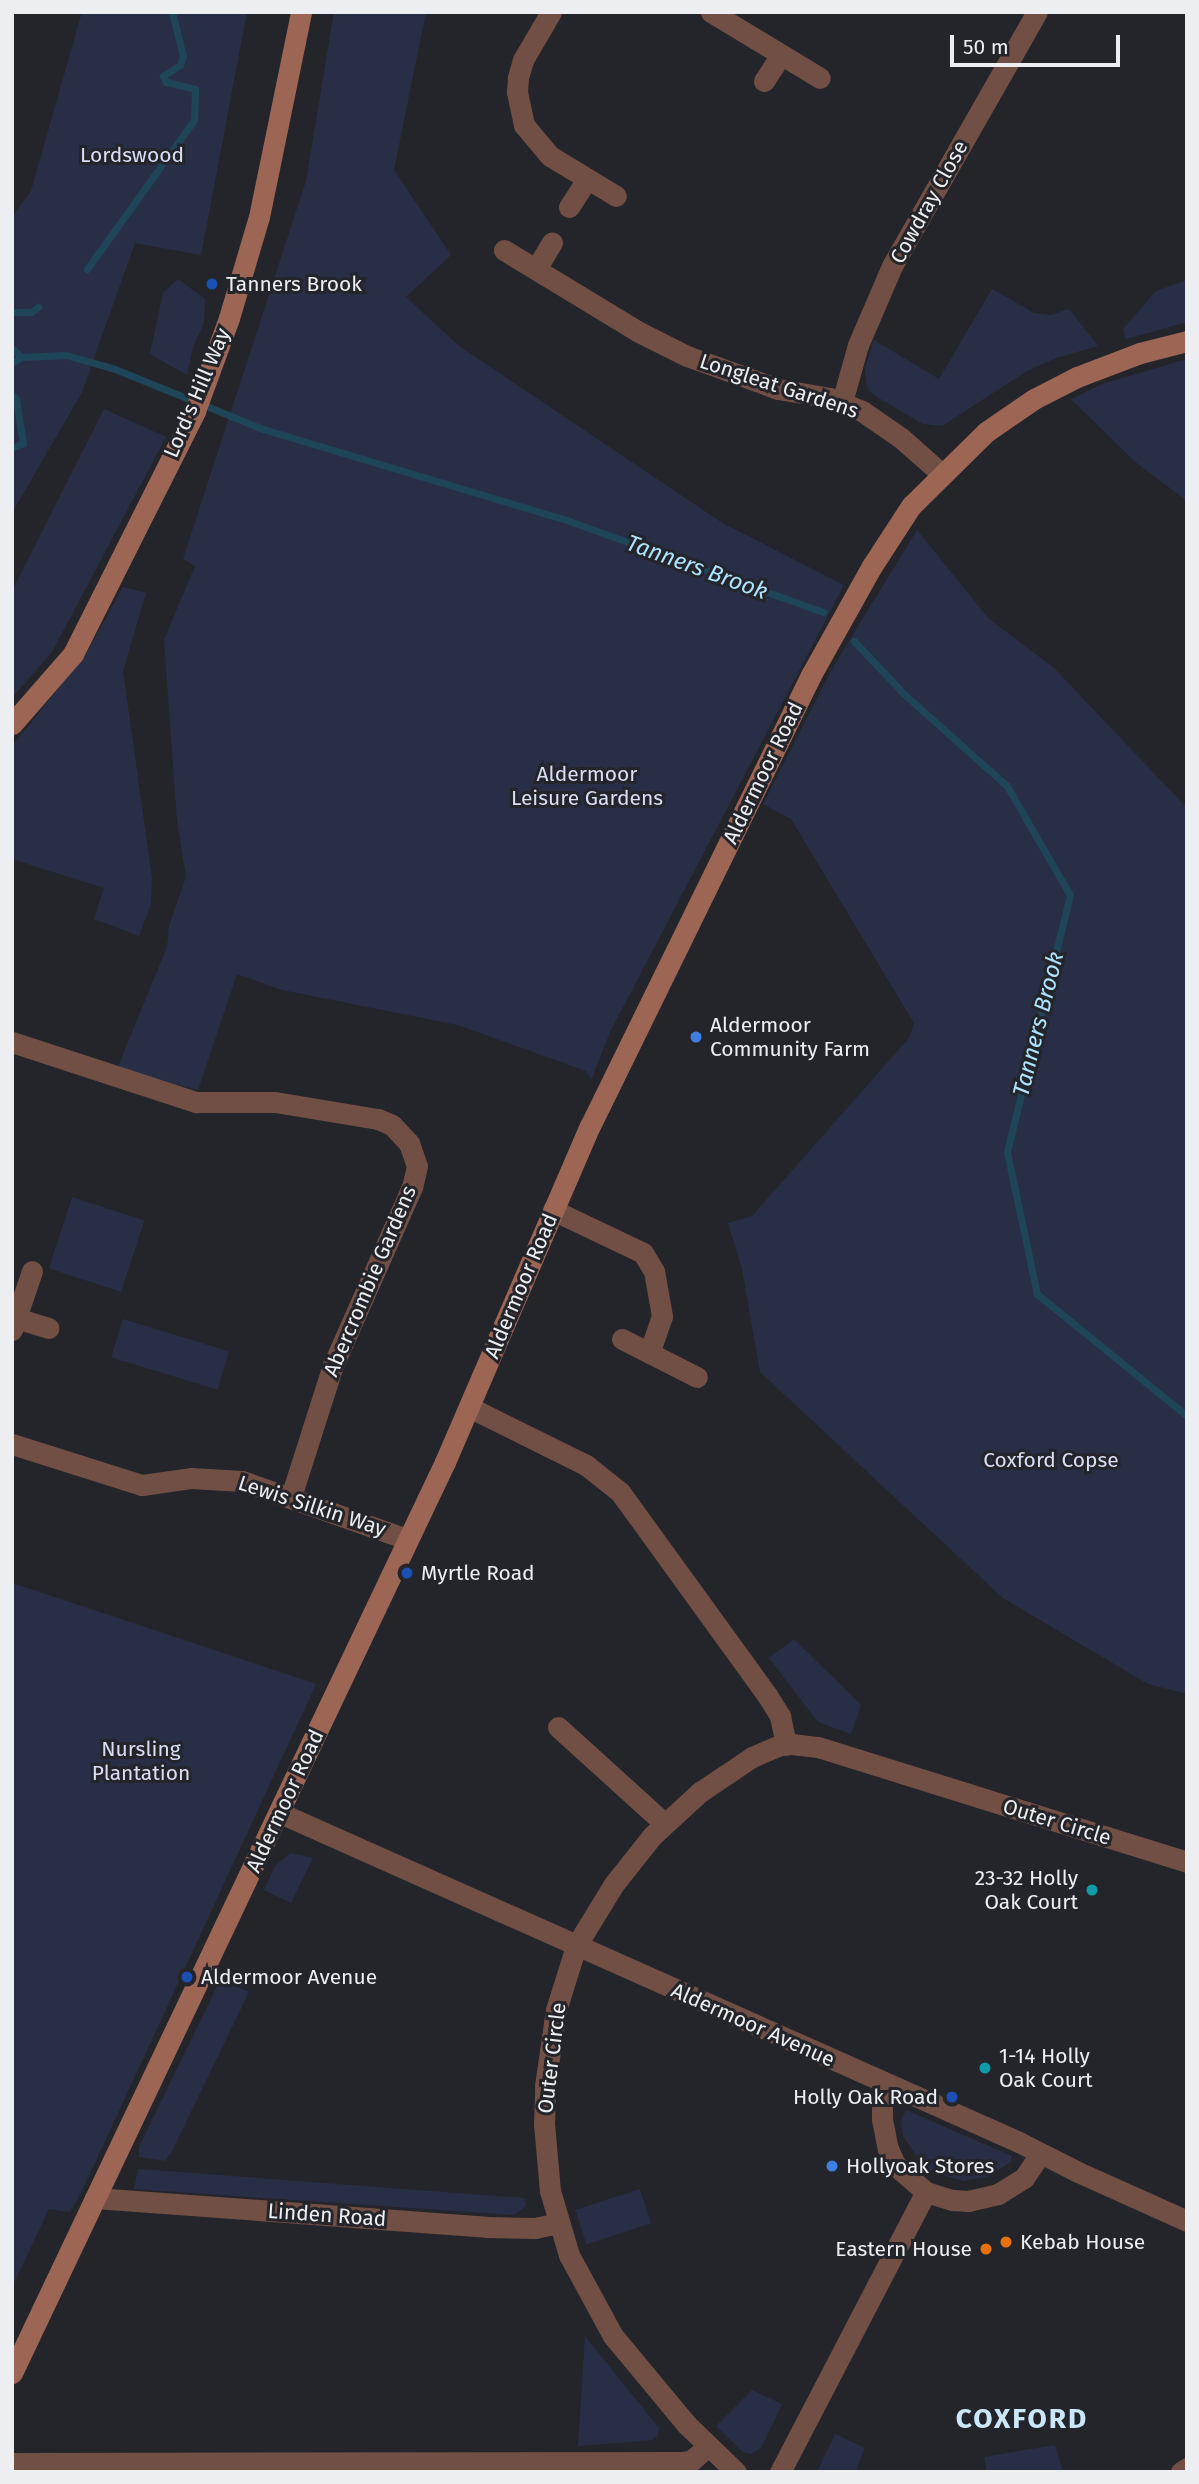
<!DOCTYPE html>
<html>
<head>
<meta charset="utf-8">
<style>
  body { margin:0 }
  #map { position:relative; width:1199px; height:2484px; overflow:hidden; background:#24252b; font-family:"Fira Sans",sans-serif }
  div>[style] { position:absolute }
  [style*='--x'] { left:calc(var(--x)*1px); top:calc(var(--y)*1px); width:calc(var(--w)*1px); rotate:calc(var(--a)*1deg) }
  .green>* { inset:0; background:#292e47; transform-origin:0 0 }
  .stream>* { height:7px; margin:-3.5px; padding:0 3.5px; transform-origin:3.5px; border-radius:3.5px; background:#1f4558 }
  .street>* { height:21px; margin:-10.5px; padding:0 10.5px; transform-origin:10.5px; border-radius:10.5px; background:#724f44 }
  .secondary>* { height:21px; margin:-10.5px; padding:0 10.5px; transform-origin:10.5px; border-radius:10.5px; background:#9c6554 }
  .dots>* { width:19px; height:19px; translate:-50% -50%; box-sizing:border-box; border:4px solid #24252b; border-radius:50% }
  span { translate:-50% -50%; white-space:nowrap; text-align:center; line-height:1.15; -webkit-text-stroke:6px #24252b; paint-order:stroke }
  .park-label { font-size:21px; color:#d9def7 }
  .street-label { font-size:21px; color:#edeef2 }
  .poi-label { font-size:21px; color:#edeef2 }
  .left { translate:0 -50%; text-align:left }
  .right { translate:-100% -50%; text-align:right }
  .water-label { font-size:23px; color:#aee3ff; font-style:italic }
  .district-label { font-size:28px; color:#cbe8fb; font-weight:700; letter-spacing:2px }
  .frame { position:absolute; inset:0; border:14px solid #edeef2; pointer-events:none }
  .scale { position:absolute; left:950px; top:35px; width:170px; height:32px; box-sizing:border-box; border:4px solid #edeef2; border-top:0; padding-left:9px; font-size:21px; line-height:24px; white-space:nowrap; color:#edeef2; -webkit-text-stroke:5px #24252b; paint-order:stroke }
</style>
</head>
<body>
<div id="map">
  <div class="green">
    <i style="clip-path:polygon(82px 12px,247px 12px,201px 255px,135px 243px,82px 392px,12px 513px,12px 217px,31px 191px)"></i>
    <i style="clip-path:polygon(334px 12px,426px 12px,394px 170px,451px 255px,406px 297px,459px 346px,724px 524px,844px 585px,610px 1032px,591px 1080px,586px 1071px,458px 1025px,282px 990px,237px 974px,198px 1090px,117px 1069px,167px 947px,169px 926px,186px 877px,177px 820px,164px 640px,195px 566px,183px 559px,306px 181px)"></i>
    <i style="clip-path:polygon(178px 279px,205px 299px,204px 323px,193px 347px,187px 375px,150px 354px,163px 293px)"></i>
    <i style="clip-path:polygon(1187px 280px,1187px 322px,1126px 339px,1123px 329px,1156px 291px)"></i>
    <i style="clip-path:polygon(992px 289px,1034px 313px,1051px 315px,1069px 309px,1098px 346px,1056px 358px,1027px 371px,942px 426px,923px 424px,872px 394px,867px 387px,865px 369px,874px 340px,939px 379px)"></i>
    <i style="clip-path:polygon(1187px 359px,1187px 501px,1134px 461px,1071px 399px,1102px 384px)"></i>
    <i style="clip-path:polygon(104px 409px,166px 437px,52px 652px,12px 698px,12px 591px)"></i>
    <i style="clip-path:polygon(917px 530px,988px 618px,1054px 668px,1187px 808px,1187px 1694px,1148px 1684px,1003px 1598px,760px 1372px,742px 1269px,728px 1223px,752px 1216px,909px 1038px,914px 1023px,791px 819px,763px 804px,832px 669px)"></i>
    <i style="clip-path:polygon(123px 587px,146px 593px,123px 671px,152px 878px,151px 904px,139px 936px,94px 919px,104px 888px,12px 859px,12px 746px,86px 654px)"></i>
    <i style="left:72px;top:1197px;width:76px;height:75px;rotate:18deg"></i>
    <i style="left:123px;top:1319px;width:111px;height:40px;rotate:17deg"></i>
    <i style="clip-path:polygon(12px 1583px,316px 1684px,82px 2191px,70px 2212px,49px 2209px,12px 2287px)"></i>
    <i style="clip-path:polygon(794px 1639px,861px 1705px,851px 1734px,818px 1722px,769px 1658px)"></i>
    <i style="clip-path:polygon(291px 1853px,313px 1858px,291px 1903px,264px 1890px,275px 1866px)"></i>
    <i style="clip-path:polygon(220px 1980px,249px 1992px,172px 2151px,165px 2161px,139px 2157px,139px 2147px)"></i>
    <i style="clip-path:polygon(906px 2110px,1012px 2156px,1011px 2162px,986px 2177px,964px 2181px,934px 2173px,921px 2162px,903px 2136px,901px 2121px)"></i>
    <i style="clip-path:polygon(138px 2169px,524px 2198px,526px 2206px,514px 2215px,134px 2189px)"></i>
    <i style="left:640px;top:2189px;width:36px;height:68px;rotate:72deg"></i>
    <i style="clip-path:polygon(585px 2336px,659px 2428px,658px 2435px,652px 2440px,578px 2446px)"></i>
    <i style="clip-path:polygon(752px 2390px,782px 2404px,761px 2448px,751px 2454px,743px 2452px,716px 2426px)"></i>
    <i style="clip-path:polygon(835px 2434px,865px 2448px,855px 2472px,817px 2472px)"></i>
    <i style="clip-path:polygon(1055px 2445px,1063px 2472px,987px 2472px,984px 2457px)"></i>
  </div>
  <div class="stream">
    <i style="--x:87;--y:269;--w:183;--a:-54.3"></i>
    <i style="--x:194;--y:120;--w:31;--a:-88"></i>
    <i style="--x:195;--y:89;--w:30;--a:-166"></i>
    <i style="--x:166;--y:82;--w:7;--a:-117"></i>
    <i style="--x:163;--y:76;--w:20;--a:-33"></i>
    <i style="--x:180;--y:65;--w:9;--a:-72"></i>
    <i style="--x:183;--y:56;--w:45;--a:-104"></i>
    <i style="--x:12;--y:312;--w:19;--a:0"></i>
    <i style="--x:31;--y:312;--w:9;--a:-36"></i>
    <i style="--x:12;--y:348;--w:13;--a:45"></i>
    <i style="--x:12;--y:363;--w:11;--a:-34"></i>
    <i style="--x:21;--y:357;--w:45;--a:-2.5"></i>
    <i style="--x:66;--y:355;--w:51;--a:15.9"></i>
    <i style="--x:115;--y:369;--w:160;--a:22.1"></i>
    <i style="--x:263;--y:429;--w:320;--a:16.7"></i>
    <i style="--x:569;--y:521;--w:270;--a:19.7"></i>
    <i style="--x:12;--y:395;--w:6;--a:45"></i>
    <i style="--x:16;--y:399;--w:45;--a:81"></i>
    <i style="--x:23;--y:443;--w:12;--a:156"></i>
    <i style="--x:854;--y:641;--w:73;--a:46.7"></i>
    <i style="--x:904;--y:694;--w:138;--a:41.8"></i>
    <i style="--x:1007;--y:786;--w:126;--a:60"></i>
    <i style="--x:1070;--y:895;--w:265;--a:103.8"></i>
    <i style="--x:1007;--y:1152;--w:145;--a:78.1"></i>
    <i style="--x:1037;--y:1294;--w:193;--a:39.1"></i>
  </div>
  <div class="street">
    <i style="--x:551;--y:12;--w:56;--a:120.3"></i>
    <i style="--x:523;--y:60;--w:19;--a:106"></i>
    <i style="--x:518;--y:78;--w:14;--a:94"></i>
    <i style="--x:517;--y:92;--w:34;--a:78"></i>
    <i style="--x:524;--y:125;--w:40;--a:50"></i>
    <i style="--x:550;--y:156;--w:77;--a:31.2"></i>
    <i style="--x:711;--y:12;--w:127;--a:31.2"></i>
    <i style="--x:764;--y:81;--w:30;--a:-57"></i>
    <i style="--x:569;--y:207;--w:33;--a:-57"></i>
    <i style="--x:504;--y:250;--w:156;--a:31.3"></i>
    <i style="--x:637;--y:331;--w:56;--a:26.6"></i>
    <i style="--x:687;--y:356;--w:97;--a:19.9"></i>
    <i style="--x:778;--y:389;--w:53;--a:9.8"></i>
    <i style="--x:830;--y:398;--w:35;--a:22"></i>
    <i style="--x:862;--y:411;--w:47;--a:34.7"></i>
    <i style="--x:901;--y:438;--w:55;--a:41.3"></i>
    <i style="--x:536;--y:269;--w:31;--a:-59"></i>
    <i style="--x:842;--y:402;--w:59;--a:-74.3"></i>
    <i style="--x:858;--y:345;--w:86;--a:-66.7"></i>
    <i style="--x:892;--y:266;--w:292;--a:-60.3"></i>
    <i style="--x:12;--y:1042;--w:194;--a:18.1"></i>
    <i style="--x:196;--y:1102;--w:79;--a:0"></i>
    <i style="--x:275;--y:1102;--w:104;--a:9.4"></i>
    <i style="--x:378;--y:1119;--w:15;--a:23"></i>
    <i style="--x:392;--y:1125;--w:25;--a:47"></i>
    <i style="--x:409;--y:1143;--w:24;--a:71"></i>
    <i style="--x:417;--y:1166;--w:22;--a:103"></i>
    <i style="--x:412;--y:1187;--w:195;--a:113.9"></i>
    <i style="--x:333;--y:1365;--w:139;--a:107.7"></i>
    <i style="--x:553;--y:1210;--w:100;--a:25.5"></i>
    <i style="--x:643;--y:1253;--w:21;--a:59"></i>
    <i style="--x:654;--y:1271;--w:46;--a:79.9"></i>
    <i style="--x:662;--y:1316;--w:39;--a:109"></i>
    <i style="--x:16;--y:1318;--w:34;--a:17"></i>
    <i style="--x:12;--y:1330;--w:62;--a:-71.3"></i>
    <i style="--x:622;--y:1339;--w:84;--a:26.9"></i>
    <i style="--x:469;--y:1407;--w:131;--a:26.4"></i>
    <i style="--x:586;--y:1465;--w:43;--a:38.5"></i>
    <i style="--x:620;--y:1492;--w:251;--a:54.1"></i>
    <i style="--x:767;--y:1695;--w:25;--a:58"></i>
    <i style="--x:780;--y:1716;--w:29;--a:78"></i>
    <i style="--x:12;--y:1444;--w:136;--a:17.5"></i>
    <i style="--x:142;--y:1485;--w:49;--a:-8.1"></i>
    <i style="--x:191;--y:1478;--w:51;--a:3.4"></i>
    <i style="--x:242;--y:1481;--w:175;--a:19.4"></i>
    <i style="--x:558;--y:1727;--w:144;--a:42.2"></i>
    <i style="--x:280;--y:1813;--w:809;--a:24"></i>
    <i style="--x:1019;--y:2142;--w:66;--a:27"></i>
    <i style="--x:1078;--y:2172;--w:120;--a:24.2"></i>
    <i style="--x:889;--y:2085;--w:20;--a:110"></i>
    <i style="--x:882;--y:2104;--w:15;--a:90"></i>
    <i style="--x:882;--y:2119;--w:31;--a:79"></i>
    <i style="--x:888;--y:2149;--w:19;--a:65"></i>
    <i style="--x:896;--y:2166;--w:40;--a:41"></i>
    <i style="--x:926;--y:2192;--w:28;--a:17"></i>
    <i style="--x:953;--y:2200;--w:15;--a:4"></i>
    <i style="--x:968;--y:2201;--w:31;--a:-13"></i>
    <i style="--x:998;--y:2194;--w:31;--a:-32"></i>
    <i style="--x:1024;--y:2178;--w:29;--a:-56"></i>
    <i style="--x:95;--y:2198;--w:392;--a:4.2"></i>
    <i style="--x:486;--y:2227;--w:49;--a:1.2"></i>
    <i style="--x:535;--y:2228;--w:24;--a:-12"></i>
    <i style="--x:12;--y:2463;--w:669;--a:-0.09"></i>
    <i style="--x:681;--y:2462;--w:10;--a:-6"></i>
    <i style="--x:691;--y:2461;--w:23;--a:-41"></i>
    <i style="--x:736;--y:2472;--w:68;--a:-136.2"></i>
    <i style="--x:687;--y:2425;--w:116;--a:-129.7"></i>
    <i style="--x:613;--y:2336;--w:92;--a:-118.5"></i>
    <i style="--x:569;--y:2255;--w:67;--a:-106.5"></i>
    <i style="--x:550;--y:2191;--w:67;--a:-95.1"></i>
    <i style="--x:544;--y:2124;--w:38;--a:-88"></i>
    <i style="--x:545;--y:2086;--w:77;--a:-81.8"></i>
    <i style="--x:556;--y:2010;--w:67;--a:-72.6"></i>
    <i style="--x:576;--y:1946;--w:73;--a:-58.5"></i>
    <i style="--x:614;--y:1884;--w:61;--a:-51.6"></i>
    <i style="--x:652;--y:1836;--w:65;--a:-42.5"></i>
    <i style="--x:700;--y:1792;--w:63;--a:-33.9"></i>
    <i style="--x:752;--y:1757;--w:30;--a:-23"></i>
    <i style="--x:780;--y:1745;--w:12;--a:-5"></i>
    <i style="--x:792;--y:1744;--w:26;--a:7"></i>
    <i style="--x:818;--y:1747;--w:387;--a:17.3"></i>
    <i style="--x:780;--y:2472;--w:316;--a:-62.5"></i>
    <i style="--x:1181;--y:2472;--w:7;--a:-34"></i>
  </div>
  <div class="secondary">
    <i style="--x:12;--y:724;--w:93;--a:-48.9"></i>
    <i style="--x:73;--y:654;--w:272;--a:-63.3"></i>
    <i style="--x:195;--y:411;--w:99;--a:-69.9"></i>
    <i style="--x:229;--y:318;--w:105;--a:-73.5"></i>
    <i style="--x:259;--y:217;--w:209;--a:-78.4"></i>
    <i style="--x:12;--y:2373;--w:1009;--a:-64.58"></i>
    <i style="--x:445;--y:1462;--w:366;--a:-66.7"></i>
    <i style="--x:590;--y:1126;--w:502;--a:-63.89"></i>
    <i style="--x:811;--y:675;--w:125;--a:-60.8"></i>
    <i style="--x:872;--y:566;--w:72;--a:-57"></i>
    <i style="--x:911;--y:506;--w:105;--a:-44.6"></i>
    <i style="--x:986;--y:432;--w:58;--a:-34.5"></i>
    <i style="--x:1034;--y:399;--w:48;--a:-27.1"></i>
    <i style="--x:1077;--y:377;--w:67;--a:-20.9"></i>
    <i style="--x:1140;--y:353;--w:49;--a:-14.3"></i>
  </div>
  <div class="dots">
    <i style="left:212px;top:284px;background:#1a4fb4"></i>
    <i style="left:696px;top:1037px;background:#3f7fe0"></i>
    <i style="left:407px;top:1573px;background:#1a4fb4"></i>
    <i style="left:1092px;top:1890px;background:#0f9aa8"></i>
    <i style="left:187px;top:1977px;background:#1a4fb4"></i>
    <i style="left:985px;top:2068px;background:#0f9aa8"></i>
    <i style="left:952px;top:2097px;background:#1a4fb4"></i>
    <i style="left:832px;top:2166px;background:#3f7fe0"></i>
    <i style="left:1006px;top:2242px;background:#e8710a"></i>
    <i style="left:986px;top:2249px;background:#e8710a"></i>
  </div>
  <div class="park-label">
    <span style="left:132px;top:155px">Lordswood</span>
    <span style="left:587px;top:786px">Aldermoor<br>Leisure Gardens</span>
    <span style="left:1051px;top:1460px">Coxford Copse</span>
    <span style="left:141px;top:1761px">Nursling<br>Plantation</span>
  </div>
  <div class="street-label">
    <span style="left:929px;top:202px;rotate:-61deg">Cowdray Close</span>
    <span style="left:779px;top:386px;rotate:18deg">Longleat Gardens</span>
    <span style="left:197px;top:393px;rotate:-67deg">Lord's Hill Way</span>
    <span style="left:763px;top:773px;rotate:-64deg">Aldermoor Road</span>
    <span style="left:370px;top:1281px;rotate:-67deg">Abercrombie Gardens</span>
    <span style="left:521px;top:1286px;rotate:-67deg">Aldermoor Road</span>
    <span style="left:312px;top:1506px;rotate:18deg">Lewis Silkin Way</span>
    <span style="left:285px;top:1801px;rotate:-65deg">Aldermoor Road</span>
    <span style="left:1057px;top:1822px;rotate:17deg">Outer Circle</span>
    <span style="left:753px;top:2025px;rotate:24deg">Aldermoor Avenue</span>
    <span style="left:552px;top:2058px;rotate:-83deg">Outer Circle</span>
    <span style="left:327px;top:2215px;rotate:4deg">Linden Road</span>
  </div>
  <div class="poi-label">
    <span class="left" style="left:226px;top:284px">Tanners Brook</span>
    <span class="left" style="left:710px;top:1037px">Aldermoor<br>Community Farm</span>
    <span class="left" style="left:421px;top:1573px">Myrtle Road</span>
    <span class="right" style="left:1078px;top:1890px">23-32 Holly<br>Oak Court</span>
    <span class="left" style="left:201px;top:1977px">Aldermoor Avenue</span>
    <span class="left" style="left:999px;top:2068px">1-14 Holly<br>Oak Court</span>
    <span class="right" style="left:938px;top:2097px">Holly Oak Road</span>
    <span class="left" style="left:846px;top:2166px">Hollyoak Stores</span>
    <span class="left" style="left:1020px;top:2242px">Kebab House</span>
    <span class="right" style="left:972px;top:2249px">Eastern House</span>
  </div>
  <div class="water-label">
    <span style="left:697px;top:567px;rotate:20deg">Tanners Brook</span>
    <span style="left:1038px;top:1024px;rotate:-76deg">Tanners Brook</span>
  </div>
  <div class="district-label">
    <span style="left:1022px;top:2419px">COXFORD</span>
  </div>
  <div class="frame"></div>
  <div class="scale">50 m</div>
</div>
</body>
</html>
